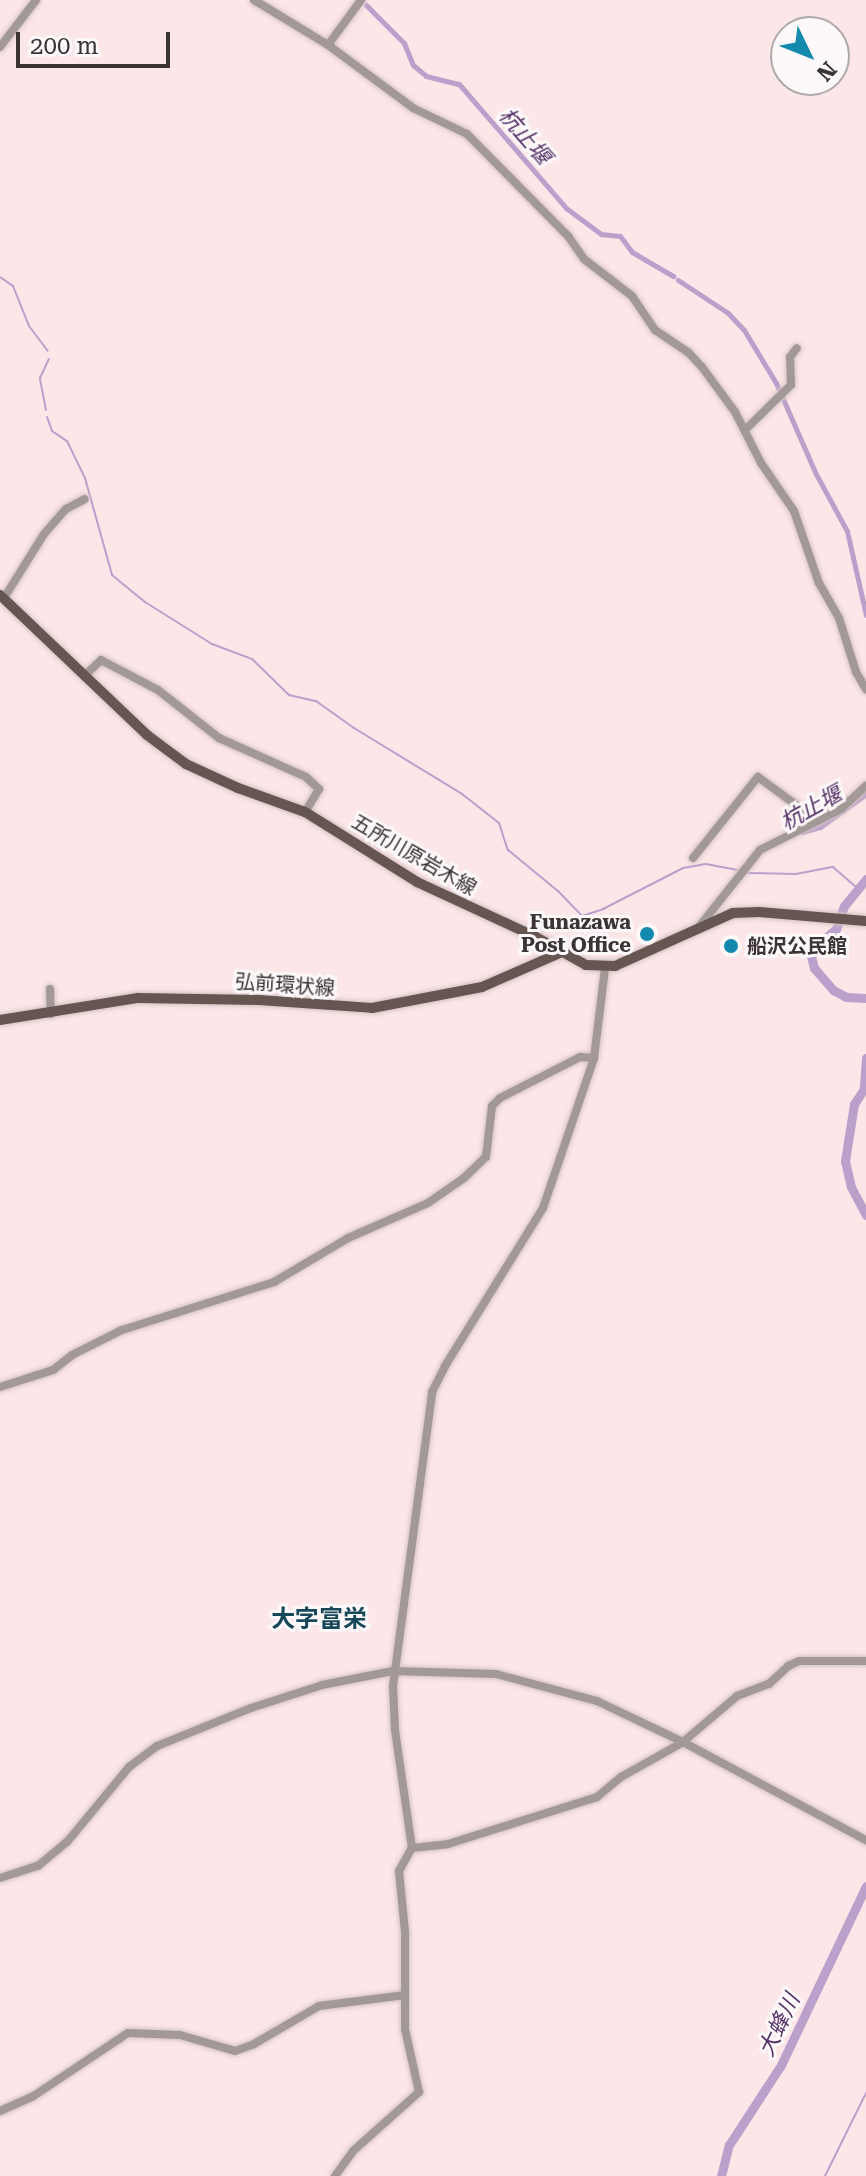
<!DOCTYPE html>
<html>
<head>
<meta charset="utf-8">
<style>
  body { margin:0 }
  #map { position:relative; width:866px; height:2176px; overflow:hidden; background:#fce6e8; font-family:"Roboto Serif","Noto Sans JP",serif }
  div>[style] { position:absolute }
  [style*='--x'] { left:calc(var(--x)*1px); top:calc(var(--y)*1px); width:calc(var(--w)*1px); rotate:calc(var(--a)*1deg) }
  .stream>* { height:2px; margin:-1px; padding:0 1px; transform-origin:1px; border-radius:1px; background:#baa0cb }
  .canal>* { height:5px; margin:-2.5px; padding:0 2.5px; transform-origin:2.5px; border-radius:2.5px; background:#baa0cb }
  .river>* { height:9px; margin:-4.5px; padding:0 4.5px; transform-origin:4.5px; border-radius:4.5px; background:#baa0cb }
  .roads { filter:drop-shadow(0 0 2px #d5c2c4) drop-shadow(0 0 2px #d5c2c4) }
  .minor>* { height:8px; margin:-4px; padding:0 4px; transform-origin:4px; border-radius:4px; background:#a29996 }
  .major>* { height:10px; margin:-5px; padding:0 5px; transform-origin:5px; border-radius:5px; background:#655651 }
  .dots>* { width:22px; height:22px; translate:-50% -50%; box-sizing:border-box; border:4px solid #fdf8f9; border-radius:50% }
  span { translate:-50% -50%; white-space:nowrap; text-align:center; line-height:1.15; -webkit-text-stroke:6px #fdf8f9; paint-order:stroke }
  .street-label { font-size:20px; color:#3b3334 }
  .poi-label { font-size:20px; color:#3b3334; font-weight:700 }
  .right { translate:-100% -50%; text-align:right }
  .left { translate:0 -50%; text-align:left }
  .water-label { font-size:22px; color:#543268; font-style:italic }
  .quarter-label { font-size:24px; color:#17485a; font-weight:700 }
  .north { position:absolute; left:770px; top:16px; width:80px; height:80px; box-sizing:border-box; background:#fdf8f9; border:2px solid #afa9aa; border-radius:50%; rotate:133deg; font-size:22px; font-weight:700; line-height:32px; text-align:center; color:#3b3334 }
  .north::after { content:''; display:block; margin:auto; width:28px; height:36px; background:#1389ad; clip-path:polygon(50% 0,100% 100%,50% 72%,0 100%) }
  .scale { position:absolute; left:16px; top:32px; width:154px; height:36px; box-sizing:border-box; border:4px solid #3b3334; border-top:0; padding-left:10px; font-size:24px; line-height:28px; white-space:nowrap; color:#3b3334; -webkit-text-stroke:6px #fdf8f9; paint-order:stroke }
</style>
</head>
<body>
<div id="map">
  <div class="stream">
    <i style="--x:0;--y:277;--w:16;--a:35"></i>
    <i style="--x:13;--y:286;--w:43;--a:68.2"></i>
    <i style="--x:29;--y:326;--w:31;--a:53"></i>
    <i style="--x:46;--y:410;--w:33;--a:-101"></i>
    <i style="--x:40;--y:378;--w:21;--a:-65"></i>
    <i style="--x:47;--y:417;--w:15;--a:70"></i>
    <i style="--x:52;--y:431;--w:18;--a:34"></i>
    <i style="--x:67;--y:441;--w:41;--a:64.1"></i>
    <i style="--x:85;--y:478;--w:101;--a:74.4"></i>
    <i style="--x:112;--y:575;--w:43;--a:39.3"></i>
    <i style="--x:145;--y:602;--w:79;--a:32.1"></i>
    <i style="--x:212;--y:644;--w:43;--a:20.6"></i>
    <i style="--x:252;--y:659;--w:52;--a:44.2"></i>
    <i style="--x:289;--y:695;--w:28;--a:13"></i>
    <i style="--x:316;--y:701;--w:47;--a:35.4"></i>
    <i style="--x:354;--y:728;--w:127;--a:31.4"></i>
    <i style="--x:462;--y:794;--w:47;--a:38.1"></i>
    <i style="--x:499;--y:823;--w:28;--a:72"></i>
    <i style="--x:508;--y:850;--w:65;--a:39.4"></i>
    <i style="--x:558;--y:891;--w:35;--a:46"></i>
    <i style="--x:582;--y:916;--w:22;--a:-18"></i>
    <i style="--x:603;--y:909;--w:90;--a:-27.1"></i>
    <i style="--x:683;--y:868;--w:23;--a:-10"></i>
    <i style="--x:706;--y:864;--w:32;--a:11"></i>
    <i style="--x:747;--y:873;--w:49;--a:1.2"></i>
    <i style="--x:796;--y:874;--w:38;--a:-11"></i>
    <i style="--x:833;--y:867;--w:30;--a:41"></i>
    <i style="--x:825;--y:2176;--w:93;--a:-63.7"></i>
  </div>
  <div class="canal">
    <i style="--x:366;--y:5;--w:54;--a:45"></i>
    <i style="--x:404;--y:43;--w:24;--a:68"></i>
    <i style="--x:413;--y:65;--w:17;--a:40"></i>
    <i style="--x:426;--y:76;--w:34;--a:14"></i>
    <i style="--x:459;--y:84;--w:164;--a:49.2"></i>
    <i style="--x:566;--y:208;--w:44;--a:36.6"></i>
    <i style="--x:601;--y:234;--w:19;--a:6"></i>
    <i style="--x:620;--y:236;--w:20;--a:53"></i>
    <i style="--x:632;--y:252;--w:48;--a:30.3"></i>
    <i style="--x:678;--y:280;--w:60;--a:33.4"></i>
    <i style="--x:728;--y:313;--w:23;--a:47"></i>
    <i style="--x:744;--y:330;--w:62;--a:58.9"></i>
    <i style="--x:776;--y:383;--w:99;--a:66.3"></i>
    <i style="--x:816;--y:474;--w:65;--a:61.5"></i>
    <i style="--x:847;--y:531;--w:86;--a:77.3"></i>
    <i style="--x:802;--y:832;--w:19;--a:-16"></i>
    <i style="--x:820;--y:827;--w:57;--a:-35.7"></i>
  </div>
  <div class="river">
    <i style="--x:866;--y:879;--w:35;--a:129"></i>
    <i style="--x:844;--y:906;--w:24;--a:109"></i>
    <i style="--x:836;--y:929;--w:26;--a:140"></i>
    <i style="--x:816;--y:946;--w:11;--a:117"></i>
    <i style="--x:811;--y:956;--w:12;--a:76"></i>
    <i style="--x:814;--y:968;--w:29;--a:49"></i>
    <i style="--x:833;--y:990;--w:15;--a:28"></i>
    <i style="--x:846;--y:997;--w:20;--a:3"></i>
    <i style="--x:866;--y:1058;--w:31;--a:94"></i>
    <i style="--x:864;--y:1089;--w:18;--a:124"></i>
    <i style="--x:854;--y:1104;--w:58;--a:99"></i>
    <i style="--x:845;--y:1161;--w:27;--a:77"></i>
    <i style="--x:851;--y:1187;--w:32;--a:62"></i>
    <i style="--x:721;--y:2176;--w:32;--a:-76"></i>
    <i style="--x:729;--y:2145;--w:95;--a:-57"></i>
    <i style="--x:781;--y:2065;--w:198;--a:-64.6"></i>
  </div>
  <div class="roads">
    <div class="minor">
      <i style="--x:254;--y:0;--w:87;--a:31.3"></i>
      <i style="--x:328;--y:45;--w:106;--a:36.5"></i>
      <i style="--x:413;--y:108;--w:60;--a:25.7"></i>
      <i style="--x:467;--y:134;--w:144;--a:45.3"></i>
      <i style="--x:568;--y:236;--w:28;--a:55"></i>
      <i style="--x:584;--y:259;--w:61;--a:37.6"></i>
      <i style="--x:632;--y:296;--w:41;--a:55.9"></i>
      <i style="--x:655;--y:330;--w:40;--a:34"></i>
      <i style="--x:688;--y:352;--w:21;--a:47"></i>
      <i style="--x:702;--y:367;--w:56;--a:53.7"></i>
      <i style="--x:735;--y:412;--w:57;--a:63"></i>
      <i style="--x:761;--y:463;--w:58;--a:55.5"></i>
      <i style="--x:794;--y:511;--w:76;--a:70.9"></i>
      <i style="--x:819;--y:583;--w:40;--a:60.3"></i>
      <i style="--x:839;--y:618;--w:57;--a:72.5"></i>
      <i style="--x:856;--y:672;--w:20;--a:60"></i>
      <i style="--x:328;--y:45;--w:56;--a:-53.7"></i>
      <i style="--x:0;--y:47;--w:59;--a:-52.5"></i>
      <i style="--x:745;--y:430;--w:64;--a:-44.4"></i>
      <i style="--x:791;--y:385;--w:28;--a:-92"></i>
      <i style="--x:790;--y:357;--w:11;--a:-52"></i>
      <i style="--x:4;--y:598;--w:75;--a:-58"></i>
      <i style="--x:44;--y:534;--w:33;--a:-49"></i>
      <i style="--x:66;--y:509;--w:21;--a:-28"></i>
      <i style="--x:84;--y:676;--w:23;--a:-43"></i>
      <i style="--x:101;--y:660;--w:64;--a:27.8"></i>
      <i style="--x:158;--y:690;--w:78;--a:38.2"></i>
      <i style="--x:219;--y:738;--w:95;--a:24.1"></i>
      <i style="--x:306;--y:777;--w:18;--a:43"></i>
      <i style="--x:319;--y:789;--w:27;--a:121"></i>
      <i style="--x:693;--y:858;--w:104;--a:-51.3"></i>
      <i style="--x:758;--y:777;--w:74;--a:36.3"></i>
      <i style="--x:698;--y:928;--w:100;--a:-51.5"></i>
      <i style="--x:760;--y:850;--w:91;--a:-26.8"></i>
      <i style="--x:841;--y:809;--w:34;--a:-43"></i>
      <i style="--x:50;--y:989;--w:25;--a:88"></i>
      <i style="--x:0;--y:1387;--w:56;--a:-17.8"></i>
      <i style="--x:53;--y:1370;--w:24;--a:-38"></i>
      <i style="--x:72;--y:1355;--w:56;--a:-26.6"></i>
      <i style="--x:122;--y:1330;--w:159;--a:-17.5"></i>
      <i style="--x:274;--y:1282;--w:86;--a:-30.7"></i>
      <i style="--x:348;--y:1238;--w:87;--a:-23.6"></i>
      <i style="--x:428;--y:1203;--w:44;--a:-34.8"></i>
      <i style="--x:464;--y:1178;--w:30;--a:-44"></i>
      <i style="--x:486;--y:1157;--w:51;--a:-83.3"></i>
      <i style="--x:492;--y:1106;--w:11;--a:-45"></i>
      <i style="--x:500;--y:1098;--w:90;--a:-27.1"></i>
      <i style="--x:580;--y:1057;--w:14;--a:4"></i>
      <i style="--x:412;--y:1848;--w:36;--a:-6"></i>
      <i style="--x:448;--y:1844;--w:156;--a:-17.5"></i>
      <i style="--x:597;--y:1797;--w:31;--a:-40"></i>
      <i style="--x:621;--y:1777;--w:71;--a:-29.4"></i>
      <i style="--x:683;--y:1742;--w:71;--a:-40.4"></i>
      <i style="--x:737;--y:1696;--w:34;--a:-21"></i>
      <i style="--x:769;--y:1684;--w:26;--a:-43"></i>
      <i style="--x:788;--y:1666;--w:12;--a:-24"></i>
      <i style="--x:799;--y:1661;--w:67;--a:0"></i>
      <i style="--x:0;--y:1878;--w:40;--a:-18"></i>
      <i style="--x:38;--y:1866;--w:38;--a:-40"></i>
      <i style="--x:67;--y:1842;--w:97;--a:-50.4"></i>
      <i style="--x:129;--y:1767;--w:35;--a:-37"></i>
      <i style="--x:157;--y:1746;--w:101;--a:-22"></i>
      <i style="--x:251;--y:1708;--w:75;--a:-17.9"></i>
      <i style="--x:322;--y:1685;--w:72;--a:-11.2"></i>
      <i style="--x:393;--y:1671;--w:103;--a:1.7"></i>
      <i style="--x:496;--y:1674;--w:105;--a:15"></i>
      <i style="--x:597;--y:1701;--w:95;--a:25.5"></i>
      <i style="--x:683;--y:1742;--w:208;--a:28.2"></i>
      <i style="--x:0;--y:2111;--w:35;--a:-24"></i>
      <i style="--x:32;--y:2097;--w:115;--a:-33.7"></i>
      <i style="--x:128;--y:2033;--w:52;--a:2.2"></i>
      <i style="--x:180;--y:2035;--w:57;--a:16.2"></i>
      <i style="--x:235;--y:2051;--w:20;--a:-20"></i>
      <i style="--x:254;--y:2044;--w:75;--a:-30.3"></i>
      <i style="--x:319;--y:2006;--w:87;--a:-7.3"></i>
      <i style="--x:335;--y:2176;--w:31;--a:-54"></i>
      <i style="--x:353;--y:2151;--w:89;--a:-41.8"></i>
      <i style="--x:419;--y:2092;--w:65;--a:-102.5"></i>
      <i style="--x:405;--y:2029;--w:97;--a:-90"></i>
      <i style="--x:405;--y:1932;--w:61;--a:-95.6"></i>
      <i style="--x:399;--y:1871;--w:26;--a:-61"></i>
      <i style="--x:412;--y:1848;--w:119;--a:-98.2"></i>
      <i style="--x:395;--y:1730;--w:44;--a:-92.6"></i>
      <i style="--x:393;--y:1686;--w:297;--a:-82.4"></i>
      <i style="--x:432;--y:1392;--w:29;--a:-63"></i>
      <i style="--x:445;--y:1366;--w:186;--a:-58.2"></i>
      <i style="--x:543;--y:1208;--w:158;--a:-71.2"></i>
      <i style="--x:594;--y:1058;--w:91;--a:-83"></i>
    </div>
    <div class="major">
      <i style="--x:0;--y:595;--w:203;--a:43.6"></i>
      <i style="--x:147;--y:735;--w:49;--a:36.6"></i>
      <i style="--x:186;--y:764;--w:57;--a:24.8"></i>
      <i style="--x:238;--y:788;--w:71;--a:19.7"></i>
      <i style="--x:305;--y:812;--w:132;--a:32"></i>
      <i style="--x:417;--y:882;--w:131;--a:24.8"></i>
      <i style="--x:536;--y:937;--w:57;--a:29.2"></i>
      <i style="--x:586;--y:965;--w:29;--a:2"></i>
      <i style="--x:615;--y:966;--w:129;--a:-24.2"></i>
      <i style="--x:733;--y:913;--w:26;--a:-2"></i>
      <i style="--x:759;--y:912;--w:107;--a:4.8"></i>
      <i style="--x:0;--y:1020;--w:140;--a:-9.1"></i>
      <i style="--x:138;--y:998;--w:121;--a:0.9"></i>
      <i style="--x:259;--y:1000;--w:113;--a:4"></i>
      <i style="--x:372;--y:1008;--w:112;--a:-10.8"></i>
      <i style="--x:482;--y:987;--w:85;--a:-23.6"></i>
    </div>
  </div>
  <div class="dots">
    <i style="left:647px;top:934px;background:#1389ad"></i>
    <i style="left:731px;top:946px;background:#1389ad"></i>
  </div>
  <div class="street-label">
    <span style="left:414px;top:855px;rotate:30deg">五所川原岩木線</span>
    <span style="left:285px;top:985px;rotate:4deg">弘前環状線</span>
  </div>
  <div class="poi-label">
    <span class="right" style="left:631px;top:934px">Funazawa<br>Post Office</span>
    <span class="left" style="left:747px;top:946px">船沢公民館</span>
  </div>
  <div class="water-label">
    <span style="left:525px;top:136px;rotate:49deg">杭止堰</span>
    <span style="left:811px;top:808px;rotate:-29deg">杭止堰</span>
    <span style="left:779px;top:2025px;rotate:-64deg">大蜂川</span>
  </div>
  <div class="quarter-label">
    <span style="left:319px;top:1620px">大字富栄</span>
  </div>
  <div class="north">N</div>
  <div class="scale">200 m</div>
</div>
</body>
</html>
